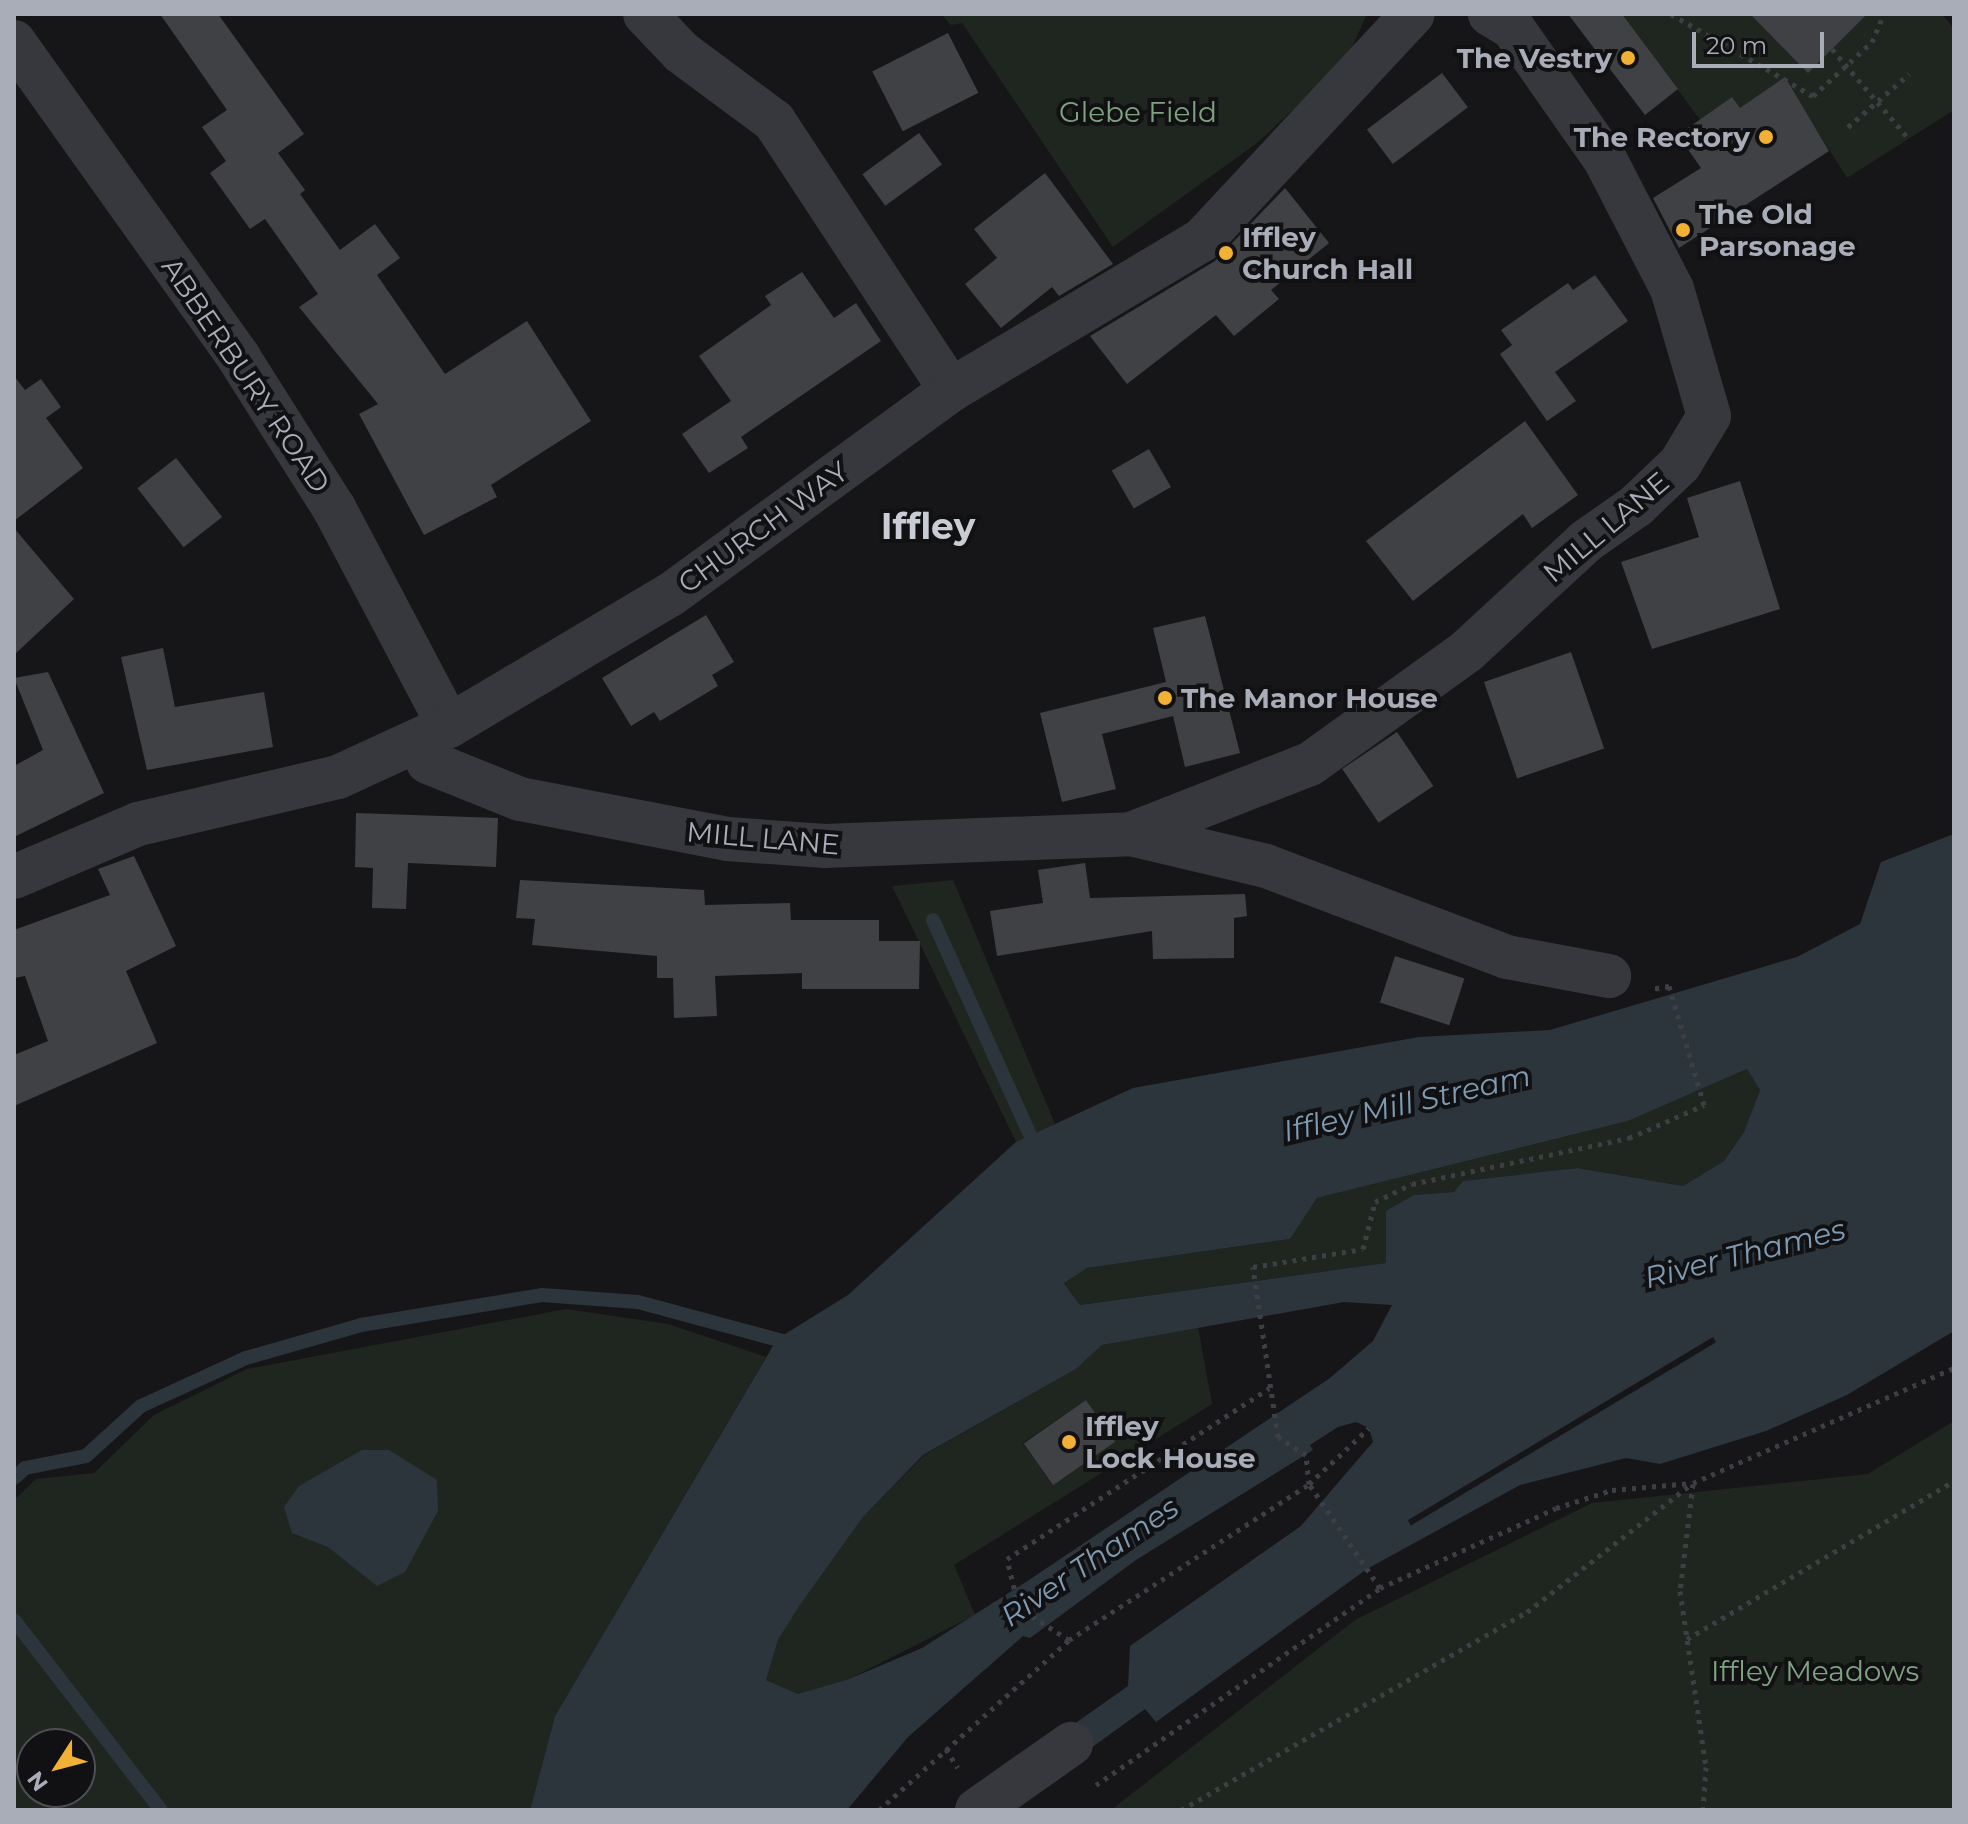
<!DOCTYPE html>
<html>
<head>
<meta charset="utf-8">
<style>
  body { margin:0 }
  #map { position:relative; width:1968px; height:1824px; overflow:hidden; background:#161618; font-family:Montserrat,sans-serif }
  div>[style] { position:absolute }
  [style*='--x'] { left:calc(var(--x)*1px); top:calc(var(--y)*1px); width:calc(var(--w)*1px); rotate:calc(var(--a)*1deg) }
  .green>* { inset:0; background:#1e261f }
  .water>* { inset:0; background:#2c353c }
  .pier>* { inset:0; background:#161618; transform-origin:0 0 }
  .stream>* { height:14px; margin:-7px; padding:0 7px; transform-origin:7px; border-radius:7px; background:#2c353c }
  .building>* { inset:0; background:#404145; transform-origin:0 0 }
  .path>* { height:5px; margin-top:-2.5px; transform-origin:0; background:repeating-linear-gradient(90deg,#3d3f44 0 4px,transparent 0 10px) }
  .minor>* { height:44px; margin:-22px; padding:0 22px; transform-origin:22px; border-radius:22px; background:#37383d }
  .dots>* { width:22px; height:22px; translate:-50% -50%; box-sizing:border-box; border:4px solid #111113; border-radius:50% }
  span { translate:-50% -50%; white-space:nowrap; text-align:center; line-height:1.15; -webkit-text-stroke:8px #111113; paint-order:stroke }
  .poi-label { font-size:28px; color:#a8adb8; font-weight:700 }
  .right { translate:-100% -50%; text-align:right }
  .left { translate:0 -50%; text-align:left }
  .park-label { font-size:28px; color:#7fa381 }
  .street-label { font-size:28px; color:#a8adb8 }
  .water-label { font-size:30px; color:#7f9bb3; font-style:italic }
  .district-label { font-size:36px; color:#c9ccd4; font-weight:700 }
  .frame { position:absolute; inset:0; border:16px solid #a8adb8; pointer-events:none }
  .north { position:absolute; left:16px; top:1728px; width:80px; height:80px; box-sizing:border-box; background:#111113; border:2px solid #4d4f55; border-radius:50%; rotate:234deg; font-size:22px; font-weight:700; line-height:32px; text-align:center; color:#a8adb8 }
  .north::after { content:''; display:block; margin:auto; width:28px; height:36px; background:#f2b134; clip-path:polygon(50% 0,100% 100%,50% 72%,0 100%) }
  .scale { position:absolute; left:1692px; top:32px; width:132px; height:36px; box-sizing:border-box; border:4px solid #a8adb8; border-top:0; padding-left:10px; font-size:24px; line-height:28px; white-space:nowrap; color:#a8adb8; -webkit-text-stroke:6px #111113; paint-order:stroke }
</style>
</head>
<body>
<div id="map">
  <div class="green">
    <i style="clip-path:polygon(941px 14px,1367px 14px,1346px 61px,1257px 143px,1113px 247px,962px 23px,951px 25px)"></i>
    <i style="clip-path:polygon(1622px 14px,1942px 14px,1954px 29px,1954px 110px,1847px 178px,1806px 113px,1740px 108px,1732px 97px,1700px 120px)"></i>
    <i style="clip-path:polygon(953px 880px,1055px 1124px,1016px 1142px,892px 886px)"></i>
    <i style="clip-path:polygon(1747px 1069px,1760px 1090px,1744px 1132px,1724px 1161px,1683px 1186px,1579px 1168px,1464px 1181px,1454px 1192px,1414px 1195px,1387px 1263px,1080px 1305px,1064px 1282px,1087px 1268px,1290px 1239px,1317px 1198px,1628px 1121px)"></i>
    <i style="clip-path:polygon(566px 1309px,668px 1324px,766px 1357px,555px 1716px,530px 1810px,163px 1810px,14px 1629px,14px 1500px,36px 1479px,94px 1473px,154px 1415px,247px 1369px)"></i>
    <i style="clip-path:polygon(evenodd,1198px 1327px,1212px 1404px,954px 1565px,975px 1615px,849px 1679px,798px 1694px,766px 1680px,778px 1640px,800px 1605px,863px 1517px,924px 1455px,1076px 1369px,1102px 1345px,1198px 1327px,1086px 1400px,1115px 1442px,1052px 1485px,1023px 1443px,1086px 1400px)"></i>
    <i style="clip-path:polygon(1954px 1421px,1954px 1810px,1111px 1810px,1355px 1620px,1592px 1503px,1868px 1474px)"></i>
    <i style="clip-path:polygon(evenodd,14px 1631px,158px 1810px,14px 1810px,14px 1631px,80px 1744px,80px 1792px,32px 1792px,32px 1744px,80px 1744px)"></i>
  </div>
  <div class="water">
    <i style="clip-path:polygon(evenodd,1954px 834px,1954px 1331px,1847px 1395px,1766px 1431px,1660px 1464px,1626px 1458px,1520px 1485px,1367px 1569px,1156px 1722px,1145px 1709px,1080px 1756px,1063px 1732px,1128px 1686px,1130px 1646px,1301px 1526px,1373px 1442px,1369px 1428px,1356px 1422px,1338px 1427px,1310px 1445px,1313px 1450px,1136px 1560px,1030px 1638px,1023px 1636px,908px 1737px,847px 1810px,530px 1810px,555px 1716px,777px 1339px,848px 1295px,1016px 1142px,1133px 1088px,1419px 1037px,1550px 1030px,1797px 957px,1860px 924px,1881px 862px,1954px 834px,1747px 1069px,1760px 1090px,1744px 1132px,1724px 1161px,1683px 1186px,1578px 1168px,1463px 1181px,1454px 1192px,1414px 1195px,1386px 1211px,1386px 1263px,1080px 1305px,1064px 1283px,1087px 1268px,1290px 1239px,1317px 1198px,1628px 1121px,1747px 1069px,1954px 834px,1344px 1302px,1392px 1305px,1373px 1341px,1330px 1378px,1026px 1582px,922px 1648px,849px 1679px,798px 1694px,766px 1680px,778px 1640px,800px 1605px,863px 1517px,923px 1455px,1076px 1369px,1102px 1345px,1344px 1302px)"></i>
    <i style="clip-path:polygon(362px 1450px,389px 1450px,437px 1480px,438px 1511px,405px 1572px,377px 1586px,328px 1547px,292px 1533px,284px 1507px,299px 1486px)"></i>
  </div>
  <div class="pier">
    <i style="left:1713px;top:1337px;width:6px;height:356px;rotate:59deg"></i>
  </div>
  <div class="stream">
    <i style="--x:933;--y:920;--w:256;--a:65.7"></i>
    <i style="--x:14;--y:1478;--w:15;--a:-42"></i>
    <i style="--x:25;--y:1468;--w:62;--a:-11.1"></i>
    <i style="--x:86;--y:1456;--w:74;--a:-42.3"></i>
    <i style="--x:141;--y:1406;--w:115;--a:-24.6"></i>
    <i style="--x:246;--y:1358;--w:120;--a:-16"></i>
    <i style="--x:361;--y:1325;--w:183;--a:-9.4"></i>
    <i style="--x:542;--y:1295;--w:96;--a:4.2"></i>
    <i style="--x:638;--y:1302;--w:162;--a:15.1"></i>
    <i style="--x:14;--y:1620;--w:240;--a:52.3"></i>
  </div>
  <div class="building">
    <i style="clip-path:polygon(160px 14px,218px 14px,304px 134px,278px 153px,305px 190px,300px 194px,340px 250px,375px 224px,400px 258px,377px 275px,445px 374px,527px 321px,591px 421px,491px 485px,497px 497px,424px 535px,359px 414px,378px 404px,299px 307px,318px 294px,265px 219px,250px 229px,210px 173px,226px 161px,202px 127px,227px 110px)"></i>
    <i style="clip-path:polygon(1568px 14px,1622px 14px,1678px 89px,1645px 115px)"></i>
    <i style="clip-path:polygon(1750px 14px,1867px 14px,1808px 73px)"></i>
    <i style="left:948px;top:33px;width:67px;height:85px;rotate:63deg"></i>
    <i style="left:1442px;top:73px;width:43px;height:94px;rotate:53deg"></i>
    <i style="clip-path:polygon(1785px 77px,1829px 151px,1679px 248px,1653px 198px,1701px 168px,1678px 135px,1732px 97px,1740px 108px)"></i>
    <i style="left:919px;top:133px;width:39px;height:70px;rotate:54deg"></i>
    <i style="clip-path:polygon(1045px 173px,1113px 264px,1059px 296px,1052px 287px,1001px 328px,965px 284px,997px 258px,974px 229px)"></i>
    <i style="clip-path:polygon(1285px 188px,1329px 243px,1271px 290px,1279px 299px,1234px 336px,1216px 315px,1127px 384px,1090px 336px,1215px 261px)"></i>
    <i style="clip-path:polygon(802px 272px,834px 318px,856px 303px,881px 341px,741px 437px,748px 448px,709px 473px,682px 434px,731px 401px,699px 356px,771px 305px,765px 296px)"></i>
    <i style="clip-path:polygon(1595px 275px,1628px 321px,1555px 372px,1576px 401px,1547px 421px,1500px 354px,1512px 345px,1501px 330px,1568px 283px,1573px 290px)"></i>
    <i style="clip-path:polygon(14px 376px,25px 390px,41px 379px,61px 407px,46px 418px,83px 468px,14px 521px)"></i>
    <i style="clip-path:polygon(1525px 421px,1578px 495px,1532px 528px,1523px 514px,1413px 601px,1366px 541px)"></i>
    <i style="left:1149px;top:449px;width:44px;height:43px;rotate:60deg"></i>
    <i style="left:176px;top:458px;width:75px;height:49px;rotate:52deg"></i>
    <i style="clip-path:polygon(1740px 481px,1780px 609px,1652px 649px,1621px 562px,1699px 537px,1687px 498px)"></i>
    <i style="clip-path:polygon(14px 528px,74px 599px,14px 655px)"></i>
    <i style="clip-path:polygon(706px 615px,734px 662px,712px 675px,718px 686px,660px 721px,654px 712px,631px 726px,602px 678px)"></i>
    <i style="clip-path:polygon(1205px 616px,1240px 753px,1185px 767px,1173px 716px,1102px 734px,1116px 789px,1062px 802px,1040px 713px,1166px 682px,1153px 628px)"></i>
    <i style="clip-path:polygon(163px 648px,175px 707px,264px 692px,273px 747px,147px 770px,121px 657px)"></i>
    <i style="left:1571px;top:652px;width:102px;height:92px;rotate:71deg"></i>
    <i style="clip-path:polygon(48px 672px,104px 793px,14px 837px,14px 766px,43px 750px,14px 678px)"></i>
    <i style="left:1397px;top:732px;width:65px;height:66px;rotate:56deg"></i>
    <i style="clip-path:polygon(356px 813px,498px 818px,496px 867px,408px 863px,406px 909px,372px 908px,373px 868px,355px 867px)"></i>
    <i style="clip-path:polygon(134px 856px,176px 946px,126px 971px,157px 1043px,14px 1106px,14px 1055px,48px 1041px,25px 976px,14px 978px,14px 930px,110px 895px,98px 869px)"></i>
    <i style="clip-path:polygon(1085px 863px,1090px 898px,1245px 894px,1247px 916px,1234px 918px,1234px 958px,1153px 959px,1152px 931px,997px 956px,990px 911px,1043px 903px,1038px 870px)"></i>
    <i style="clip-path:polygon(520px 880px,704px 890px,705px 905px,790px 903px,791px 920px,879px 920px,879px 941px,920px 941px,919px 989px,802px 989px,802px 973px,715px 976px,717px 1016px,674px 1018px,673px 978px,657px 978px,657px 956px,532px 945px,535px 919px,516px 918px)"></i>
    <i style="left:1395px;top:956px;width:73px;height:49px;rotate:18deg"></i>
    <i style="left:1086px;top:1400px;width:51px;height:76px;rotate:55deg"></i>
  </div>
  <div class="path">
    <i style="--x:1671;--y:14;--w:164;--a:30"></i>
    <i style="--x:1813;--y:96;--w:80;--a:-42.5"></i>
    <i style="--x:1872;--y:42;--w:30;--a:-67"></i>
    <i style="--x:1832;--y:49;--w:118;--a:49.5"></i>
    <i style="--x:1848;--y:127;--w:81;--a:-41"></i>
    <i style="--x:1693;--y:1484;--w:108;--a:96.9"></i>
    <i style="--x:1680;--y:1591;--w:178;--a:81.6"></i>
    <i style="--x:1706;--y:1767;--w:43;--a:94"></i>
    <i style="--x:1380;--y:1588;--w:126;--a:-124.3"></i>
    <i style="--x:1309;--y:1484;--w:29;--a:-96"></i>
    <i style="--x:1306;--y:1455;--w:33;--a:-147"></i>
    <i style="--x:1278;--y:1437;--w:172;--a:-98.4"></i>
    <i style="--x:1253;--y:1267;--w:111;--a:-9.3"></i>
    <i style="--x:1363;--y:1249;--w:49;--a:-75.7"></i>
    <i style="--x:1375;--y:1202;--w:41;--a:-25.9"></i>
    <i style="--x:1412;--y:1184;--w:222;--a:-12"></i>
    <i style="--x:1629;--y:1138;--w:82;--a:-23.7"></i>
    <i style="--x:1704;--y:1105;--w:124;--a:-106.4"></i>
    <i style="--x:1669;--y:986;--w:17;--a:170"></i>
    <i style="--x:1687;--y:1639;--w:310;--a:-30.6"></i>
    <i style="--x:1069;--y:1640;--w:59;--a:-147.4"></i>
    <i style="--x:1019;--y:1608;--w:50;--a:-103.8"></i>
    <i style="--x:1007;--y:1559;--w:313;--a:-33.1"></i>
    <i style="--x:946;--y:1749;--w:22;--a:58"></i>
    <i style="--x:1096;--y:1785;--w:346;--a:-34.7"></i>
    <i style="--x:1380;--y:1588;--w:193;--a:-24.4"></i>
    <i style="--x:1556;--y:1508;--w:59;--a:-17.8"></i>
    <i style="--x:1612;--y:1490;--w:80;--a:-5"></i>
    <i style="--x:879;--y:1810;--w:255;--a:-41.8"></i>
    <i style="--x:1069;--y:1640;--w:286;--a:-33"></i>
    <i style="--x:1309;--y:1484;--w:82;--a:-43"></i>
    <i style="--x:1181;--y:1810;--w:399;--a:-29.8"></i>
    <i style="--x:1527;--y:1612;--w:210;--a:-37.9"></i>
    <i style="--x:1693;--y:1483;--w:285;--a:-23.8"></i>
  </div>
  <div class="minor">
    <i style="--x:645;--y:14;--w:52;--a:46.5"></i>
    <i style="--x:681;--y:52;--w:116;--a:36.6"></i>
    <i style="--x:774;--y:121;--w:322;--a:56.7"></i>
    <i style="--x:14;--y:42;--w:388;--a:54.5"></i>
    <i style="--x:239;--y:358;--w:178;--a:57.7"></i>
    <i style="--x:334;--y:508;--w:246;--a:62.2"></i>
    <i style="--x:418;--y:742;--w:22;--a:63"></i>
    <i style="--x:428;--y:762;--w:99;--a:21.9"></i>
    <i style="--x:520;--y:799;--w:211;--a:10.9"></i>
    <i style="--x:727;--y:839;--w:98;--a:4.1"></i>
    <i style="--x:825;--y:846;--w:306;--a:-2.2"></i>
    <i style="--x:1131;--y:834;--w:192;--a:-21.4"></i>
    <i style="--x:1310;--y:764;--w:193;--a:-35.7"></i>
    <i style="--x:1467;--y:651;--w:162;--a:-42.7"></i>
    <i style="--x:1586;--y:541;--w:61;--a:-35"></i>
    <i style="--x:1636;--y:506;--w:61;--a:-43.7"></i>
    <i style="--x:1680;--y:464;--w:56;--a:-58.9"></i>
    <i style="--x:1709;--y:416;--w:132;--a:-106.2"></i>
    <i style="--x:1672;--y:289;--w:144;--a:-117.3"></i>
    <i style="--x:1606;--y:161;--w:162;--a:-125"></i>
    <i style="--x:1513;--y:28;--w:27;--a:-149"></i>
    <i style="--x:1131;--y:834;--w:139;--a:13.3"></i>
    <i style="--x:1266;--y:866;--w:258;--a:20.7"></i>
    <i style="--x:1507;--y:957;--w:104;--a:10.6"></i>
    <i style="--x:14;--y:877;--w:135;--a:-23.1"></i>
    <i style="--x:138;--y:824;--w:205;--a:-13.2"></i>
    <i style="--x:338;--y:777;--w:122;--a:-24.7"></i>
    <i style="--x:449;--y:726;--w:257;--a:-30.7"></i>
    <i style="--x:670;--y:595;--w:348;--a:-36.1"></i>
    <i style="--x:951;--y:390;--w:292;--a:-30.9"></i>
    <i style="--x:1202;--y:240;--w:309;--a:-47"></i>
    <i style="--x:977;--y:1810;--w:115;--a:-35.1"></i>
  </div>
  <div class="dots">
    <i style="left:1628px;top:58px;background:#f2b134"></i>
    <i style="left:1766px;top:137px;background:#f2b134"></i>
    <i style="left:1683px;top:230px;background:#f2b134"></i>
    <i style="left:1226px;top:253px;background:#f2b134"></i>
    <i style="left:1165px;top:698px;background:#f2b134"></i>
    <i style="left:1069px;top:1442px;background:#f2b134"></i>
  </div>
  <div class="poi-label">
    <span class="right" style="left:1612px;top:58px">The Vestry</span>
    <span class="right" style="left:1750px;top:137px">The Rectory</span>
    <span class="left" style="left:1699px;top:230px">The Old<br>Parsonage</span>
    <span class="left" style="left:1242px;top:253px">Iffley<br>Church Hall</span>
    <span class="left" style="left:1181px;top:698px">The Manor House</span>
    <span class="left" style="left:1085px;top:1442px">Iffley<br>Lock House</span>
  </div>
  <div class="park-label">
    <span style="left:1138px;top:112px">Glebe Field</span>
    <span style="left:1815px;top:1671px">Iffley Meadows</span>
  </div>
  <div class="street-label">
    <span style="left:246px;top:375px;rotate:56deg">ABBERBURY ROAD</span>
    <span style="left:763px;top:527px;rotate:-36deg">CHURCH WAY</span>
    <span style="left:1606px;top:527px;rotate:-40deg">MILL LANE</span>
    <span style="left:763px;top:838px;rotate:5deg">MILL LANE</span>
  </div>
  <div class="water-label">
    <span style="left:1407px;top:1104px;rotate:-13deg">Iffley Mill Stream</span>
    <span style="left:1745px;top:1254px;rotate:-14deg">River Thames</span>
    <span style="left:1090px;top:1562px;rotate:-34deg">River Thames</span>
  </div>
  <div class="district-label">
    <span style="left:928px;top:527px">Iffley</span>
  </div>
  <div class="frame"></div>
  <div class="north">N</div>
  <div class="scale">20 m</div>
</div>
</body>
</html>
